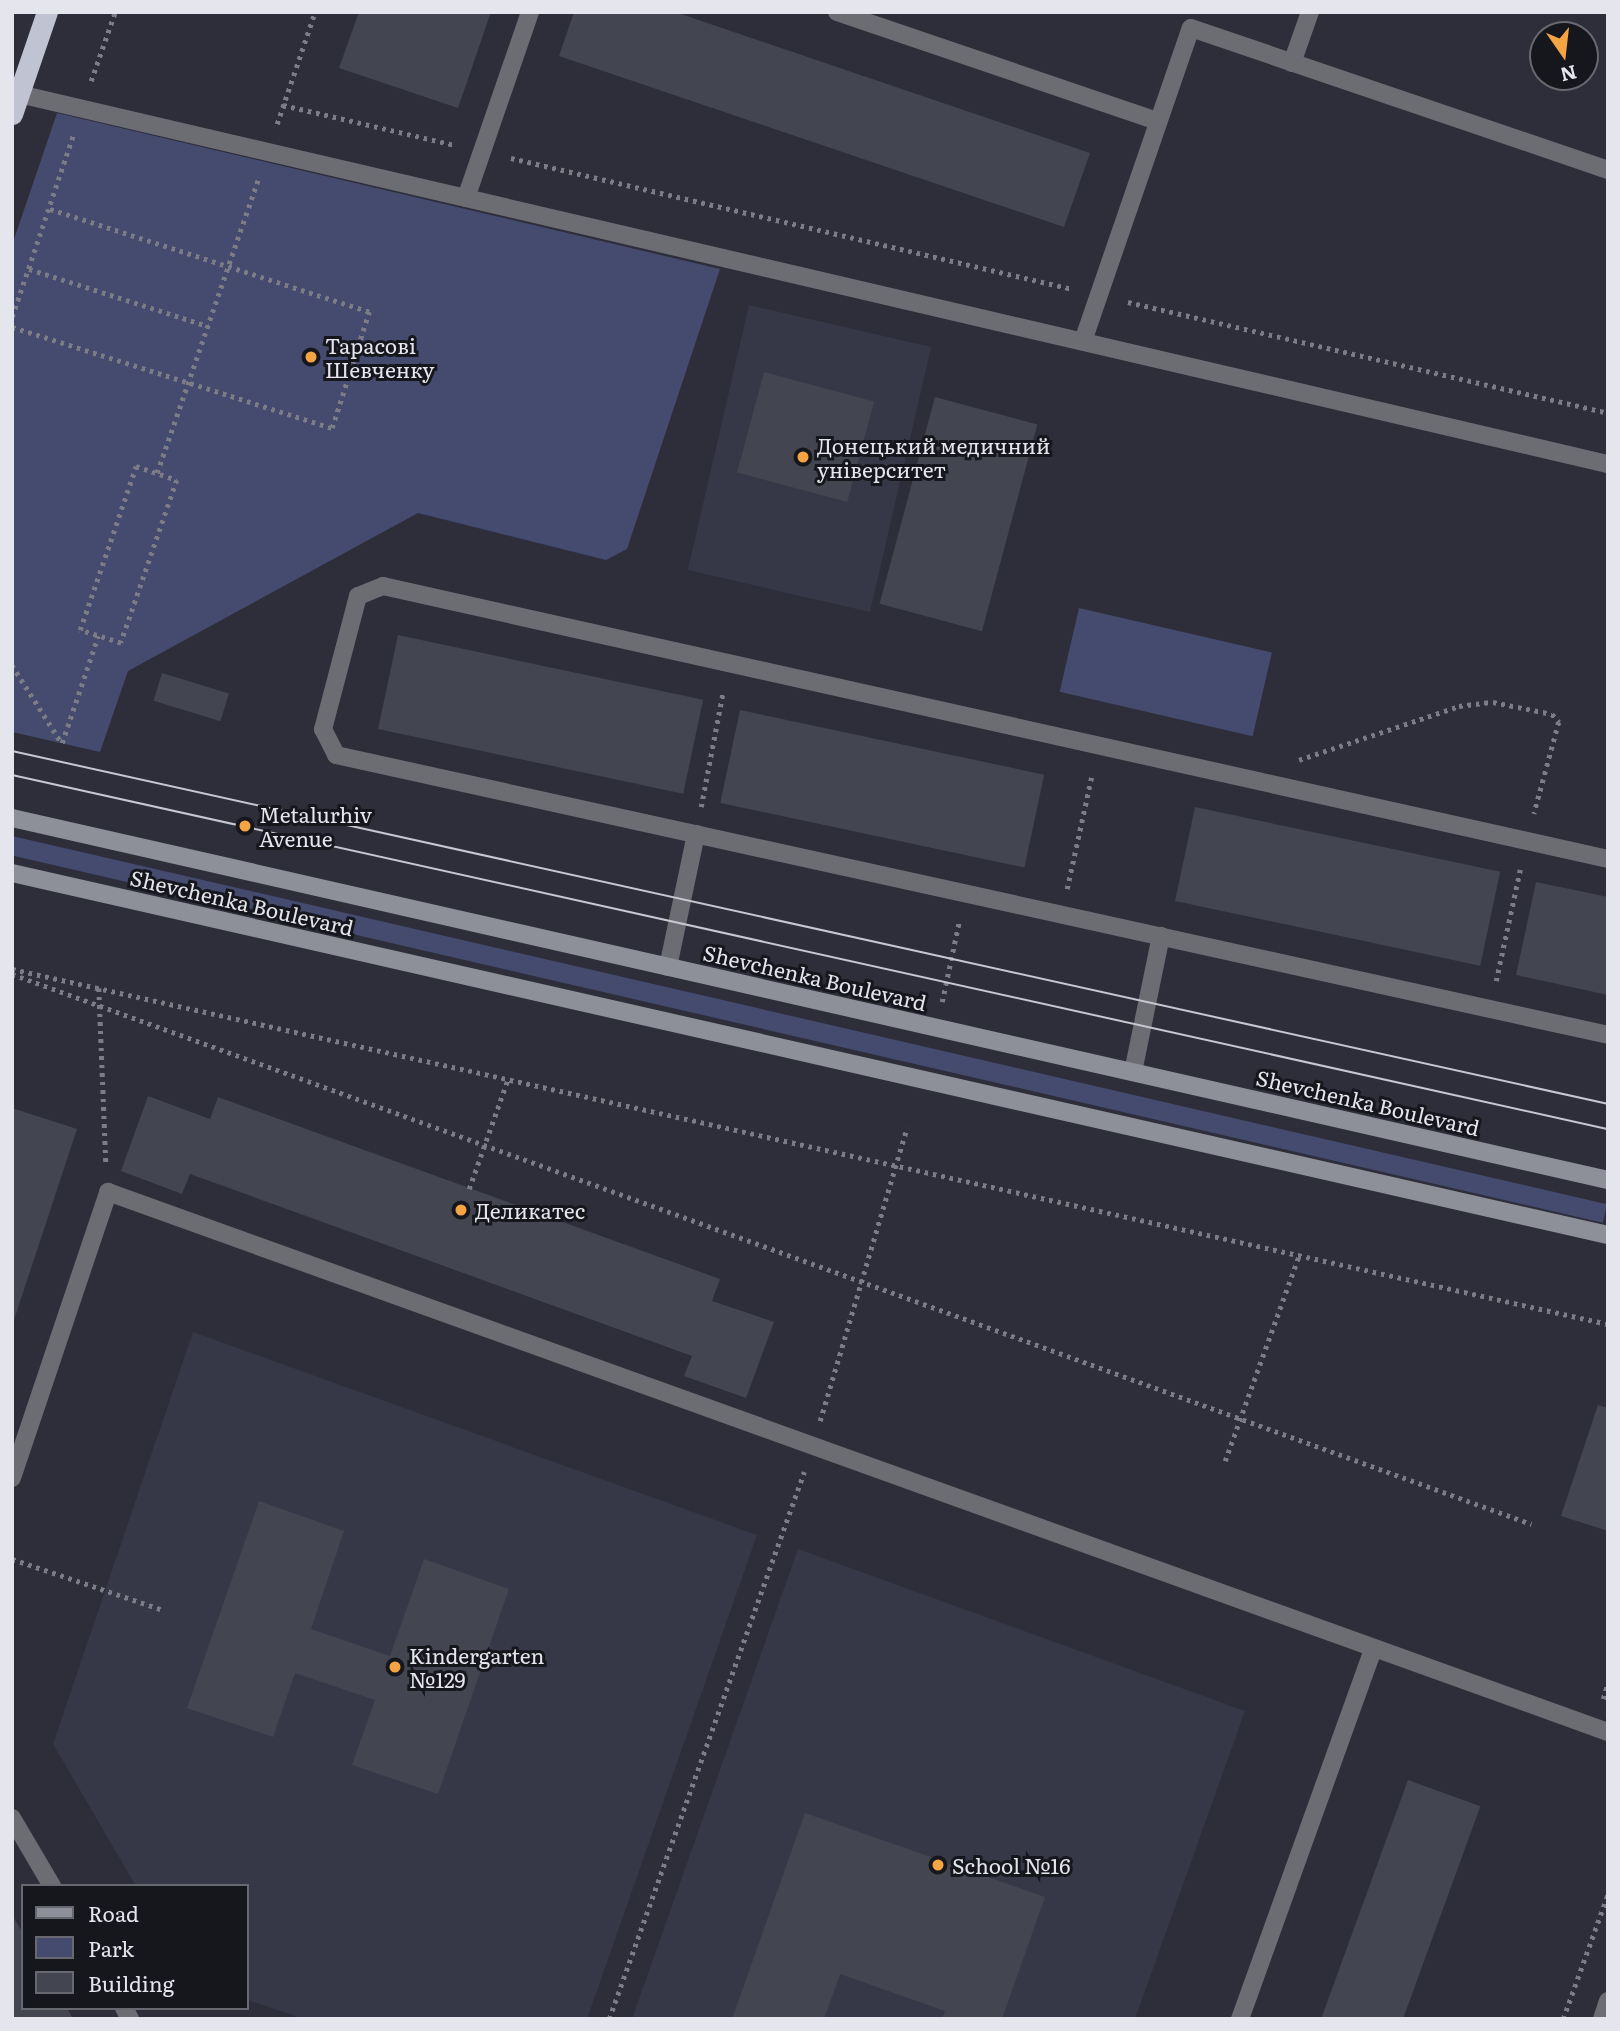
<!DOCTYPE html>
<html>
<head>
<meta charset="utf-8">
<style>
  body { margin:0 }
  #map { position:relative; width:1620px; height:2031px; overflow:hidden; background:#2d2e3a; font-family:Literata,serif }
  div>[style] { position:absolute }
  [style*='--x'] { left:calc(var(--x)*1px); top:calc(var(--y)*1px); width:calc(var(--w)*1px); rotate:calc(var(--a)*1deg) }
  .built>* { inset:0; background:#363848; transform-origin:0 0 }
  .green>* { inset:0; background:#454a6f; transform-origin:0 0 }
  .building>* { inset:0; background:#434551; transform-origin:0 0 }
  .path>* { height:4.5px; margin-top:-2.25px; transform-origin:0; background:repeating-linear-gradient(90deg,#7b7c86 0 3.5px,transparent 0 8.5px) }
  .lane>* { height:18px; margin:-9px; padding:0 9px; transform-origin:9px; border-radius:9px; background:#6c6d73 }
  .street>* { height:18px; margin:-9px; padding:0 9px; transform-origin:9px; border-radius:9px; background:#6c6d73 }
  .secondary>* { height:18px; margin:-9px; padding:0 9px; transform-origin:9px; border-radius:9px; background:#8e9099 }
  .highway>* { height:21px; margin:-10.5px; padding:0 10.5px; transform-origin:10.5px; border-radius:10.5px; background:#c0c3d1 }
  .tram>* { height:2px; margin:-1px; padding:0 1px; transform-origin:1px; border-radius:1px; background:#c6c7d0 }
  .dots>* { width:19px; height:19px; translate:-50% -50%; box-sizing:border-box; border:4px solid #16171c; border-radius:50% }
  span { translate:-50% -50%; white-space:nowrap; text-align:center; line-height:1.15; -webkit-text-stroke:6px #16171c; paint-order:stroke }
  .poi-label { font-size:21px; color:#e4e5ed }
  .left { translate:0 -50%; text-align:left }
  .street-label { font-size:21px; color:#e4e5ed }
  .frame { position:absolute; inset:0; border:14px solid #e4e5ed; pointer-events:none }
  .legend { position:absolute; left:21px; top:1884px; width:228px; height:126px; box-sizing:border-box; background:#16171c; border:2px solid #686970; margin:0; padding:9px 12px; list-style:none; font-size:21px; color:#e4e5ed }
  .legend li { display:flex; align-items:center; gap:14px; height:35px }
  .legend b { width:35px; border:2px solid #686970 }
  .north { position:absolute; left:1529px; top:21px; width:70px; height:70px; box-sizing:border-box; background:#16171c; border:2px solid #686970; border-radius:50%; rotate:166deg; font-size:19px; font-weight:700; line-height:28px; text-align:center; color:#e4e5ed }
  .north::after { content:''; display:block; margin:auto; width:24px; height:32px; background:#f4a443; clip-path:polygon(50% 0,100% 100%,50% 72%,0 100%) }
</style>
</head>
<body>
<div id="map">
  <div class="built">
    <i style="left:749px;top:305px;width:187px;height:272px;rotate:13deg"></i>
    <i style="clip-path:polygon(193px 1332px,757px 1535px,587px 2019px,304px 2019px,247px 2000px,247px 1886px,136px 1886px,53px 1744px)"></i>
    <i style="clip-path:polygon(798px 1549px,1245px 1711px,1135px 2019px,632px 2019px)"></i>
  </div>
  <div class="green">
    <i style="clip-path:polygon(57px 113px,720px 269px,627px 549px,606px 560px,418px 513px,128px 671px,100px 752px,12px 732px,12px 245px)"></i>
    <i style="left:1079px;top:608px;width:198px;height:86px;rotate:13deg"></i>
    <i style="left:12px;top:836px;width:1637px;height:19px;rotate:13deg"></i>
  </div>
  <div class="building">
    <i style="clip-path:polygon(359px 12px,491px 12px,458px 108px,339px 68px)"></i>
    <i style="clip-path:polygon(574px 12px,675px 12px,1090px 153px,1064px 227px,559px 56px)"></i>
    <i style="left:764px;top:372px;width:114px;height:104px;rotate:15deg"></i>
    <i style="left:935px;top:397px;width:106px;height:214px;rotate:15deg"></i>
    <i style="left:398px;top:635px;width:312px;height:96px;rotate:12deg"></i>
    <i style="left:162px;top:673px;width:70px;height:29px;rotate:17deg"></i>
    <i style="left:740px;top:710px;width:311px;height:95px;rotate:12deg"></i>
    <i style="left:1195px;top:807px;width:312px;height:96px;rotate:12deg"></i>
    <i style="clip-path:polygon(1536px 882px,1608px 897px,1608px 995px,1516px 975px)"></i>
    <i style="clip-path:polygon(148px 1096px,210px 1119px,218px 1097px,720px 1279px,712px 1301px,774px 1322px,746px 1398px,684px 1376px,692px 1356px,378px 1242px,190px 1174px,182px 1194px,121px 1171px)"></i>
    <i style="clip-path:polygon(12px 1108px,77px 1129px,13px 1323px,12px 1323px)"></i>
    <i style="clip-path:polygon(1598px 1405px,1608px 1408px,1608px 1531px,1561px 1516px)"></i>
    <i style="clip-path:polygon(259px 1501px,344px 1531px,311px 1629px,390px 1656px,424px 1559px,509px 1589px,438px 1794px,352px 1765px,375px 1700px,295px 1673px,273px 1737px,187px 1708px)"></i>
    <i style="left:1408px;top:1780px;width:77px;height:254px;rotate:20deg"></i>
    <i style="clip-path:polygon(805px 1813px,1045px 1897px,1002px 2019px,942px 2019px,945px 2011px,840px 1974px,824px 2019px,732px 2019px)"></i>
    <i style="clip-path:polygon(12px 1915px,23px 1933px,23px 2008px,67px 2008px,73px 2019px,12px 2019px)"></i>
  </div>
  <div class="path">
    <i style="--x:91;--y:81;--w:73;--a:-70.8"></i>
    <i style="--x:283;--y:105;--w:177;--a:13.1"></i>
    <i style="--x:277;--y:124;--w:118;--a:-71.3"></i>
    <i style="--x:511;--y:158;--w:576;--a:13.14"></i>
    <i style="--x:29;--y:269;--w:188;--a:17.7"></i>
    <i style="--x:1128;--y:302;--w:493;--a:13"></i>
    <i style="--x:12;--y:317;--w:191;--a:-71.4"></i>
    <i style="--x:12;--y:327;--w:336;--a:17.5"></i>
    <i style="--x:332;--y:428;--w:122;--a:-72.3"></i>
    <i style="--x:369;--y:312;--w:337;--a:-162.2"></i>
    <i style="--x:136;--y:466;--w:43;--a:18.9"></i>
    <i style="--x:177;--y:480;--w:172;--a:109"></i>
    <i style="--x:121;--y:643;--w:43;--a:-162.4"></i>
    <i style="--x:80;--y:630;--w:173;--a:-71.1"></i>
    <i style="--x:157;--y:473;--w:311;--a:-71"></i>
    <i style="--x:12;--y:665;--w:91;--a:57.5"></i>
    <i style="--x:62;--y:743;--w:113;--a:-71.4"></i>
    <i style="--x:1299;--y:760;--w:169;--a:-18.6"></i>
    <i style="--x:1459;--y:706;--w:34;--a:-7"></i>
    <i style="--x:1493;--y:702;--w:60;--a:11.5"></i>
    <i style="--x:1552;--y:714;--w:11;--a:49"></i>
    <i style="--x:1559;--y:722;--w:95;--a:105.2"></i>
    <i style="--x:701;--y:807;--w:117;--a:-79.2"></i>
    <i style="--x:1067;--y:889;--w:118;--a:-77.7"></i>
    <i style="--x:12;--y:969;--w:1635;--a:12.54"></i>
    <i style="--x:12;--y:974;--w:1616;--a:19.9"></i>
    <i style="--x:1496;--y:981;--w:114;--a:-77.8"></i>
    <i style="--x:99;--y:988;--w:175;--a:87.7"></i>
    <i style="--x:942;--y:1002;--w:82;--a:-78"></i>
    <i style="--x:469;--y:1189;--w:117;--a:-70.5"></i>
    <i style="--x:820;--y:1421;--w:306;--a:-73.5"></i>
    <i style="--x:1225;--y:1461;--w:218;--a:-70.2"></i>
    <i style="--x:12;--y:1559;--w:157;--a:18.6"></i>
    <i style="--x:1603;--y:1699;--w:17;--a:-73"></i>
    <i style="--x:609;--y:2019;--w:581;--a:-70.38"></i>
    <i style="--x:1563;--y:2019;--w:133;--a:-70.2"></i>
  </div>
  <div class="lane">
    <i style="--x:837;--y:12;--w:339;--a:18.8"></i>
    <i style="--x:1292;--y:63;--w:54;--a:-70.6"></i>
    <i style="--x:466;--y:198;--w:197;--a:-71"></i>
    <i style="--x:1083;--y:341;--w:331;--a:-71"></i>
    <i style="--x:1191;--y:28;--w:441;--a:18.8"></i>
    <i style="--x:1608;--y:859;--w:1255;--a:-167.44"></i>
    <i style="--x:383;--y:586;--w:27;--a:158"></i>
    <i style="--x:358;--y:596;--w:138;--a:104.7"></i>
    <i style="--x:323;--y:729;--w:29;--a:63"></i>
    <i style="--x:336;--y:755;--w:1302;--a:12.41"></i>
    <i style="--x:668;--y:967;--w:136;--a:-78.1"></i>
    <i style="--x:1133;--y:1072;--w:139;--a:-78.4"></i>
    <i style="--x:12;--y:1478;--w:302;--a:-71.4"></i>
    <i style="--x:108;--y:1192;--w:1594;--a:19.8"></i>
    <i style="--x:12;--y:1818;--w:79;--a:59.5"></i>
    <i style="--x:124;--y:2008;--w:13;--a:61"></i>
    <i style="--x:1240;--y:2019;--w:393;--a:-70.2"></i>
  </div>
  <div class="street">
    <i style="--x:19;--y:94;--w:1632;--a:13.11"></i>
    <i style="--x:1602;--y:2019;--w:19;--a:-72"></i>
  </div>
  <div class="secondary">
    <i style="--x:12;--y:818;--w:1637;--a:12.78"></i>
    <i style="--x:12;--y:873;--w:1637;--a:12.78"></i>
  </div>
  <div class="highway">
    <i style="--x:12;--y:114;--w:108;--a:-71.1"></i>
  </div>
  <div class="tram">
    <i style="--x:12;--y:751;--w:1635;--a:12.47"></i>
    <i style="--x:12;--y:775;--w:1635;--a:12.51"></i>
  </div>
  <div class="dots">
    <i style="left:311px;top:357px;background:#f4a443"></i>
    <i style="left:803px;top:457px;background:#f4a443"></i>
    <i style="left:245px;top:826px;background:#f4a443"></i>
    <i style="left:461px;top:1210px;background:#f4a443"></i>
    <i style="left:395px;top:1667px;background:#f4a443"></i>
    <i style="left:938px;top:1865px;background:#f4a443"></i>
  </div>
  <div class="poi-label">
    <span class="left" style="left:325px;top:357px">Тарасові<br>Шевченку</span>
    <span class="left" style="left:817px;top:457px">Донецький медичний<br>університет</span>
    <span class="left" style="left:259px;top:826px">Metalurhiv<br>Avenue</span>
    <span class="left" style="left:475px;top:1210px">Деликатес</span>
    <span class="left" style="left:409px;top:1667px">Kindergarten<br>№129</span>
    <span class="left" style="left:952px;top:1865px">School №16</span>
  </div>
  <div class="street-label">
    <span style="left:242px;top:902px;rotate:13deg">Shevchenka Boulevard</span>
    <span style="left:815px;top:977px;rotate:13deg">Shevchenka Boulevard</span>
    <span style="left:1368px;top:1102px;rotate:13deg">Shevchenka Boulevard</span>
  </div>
  <div class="frame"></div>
  <ul class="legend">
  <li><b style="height:9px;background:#8e9099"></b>Road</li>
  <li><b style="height:19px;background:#454a6f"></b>Park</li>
  <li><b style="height:19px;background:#434551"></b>Building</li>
  </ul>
  <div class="north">N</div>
</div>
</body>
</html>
